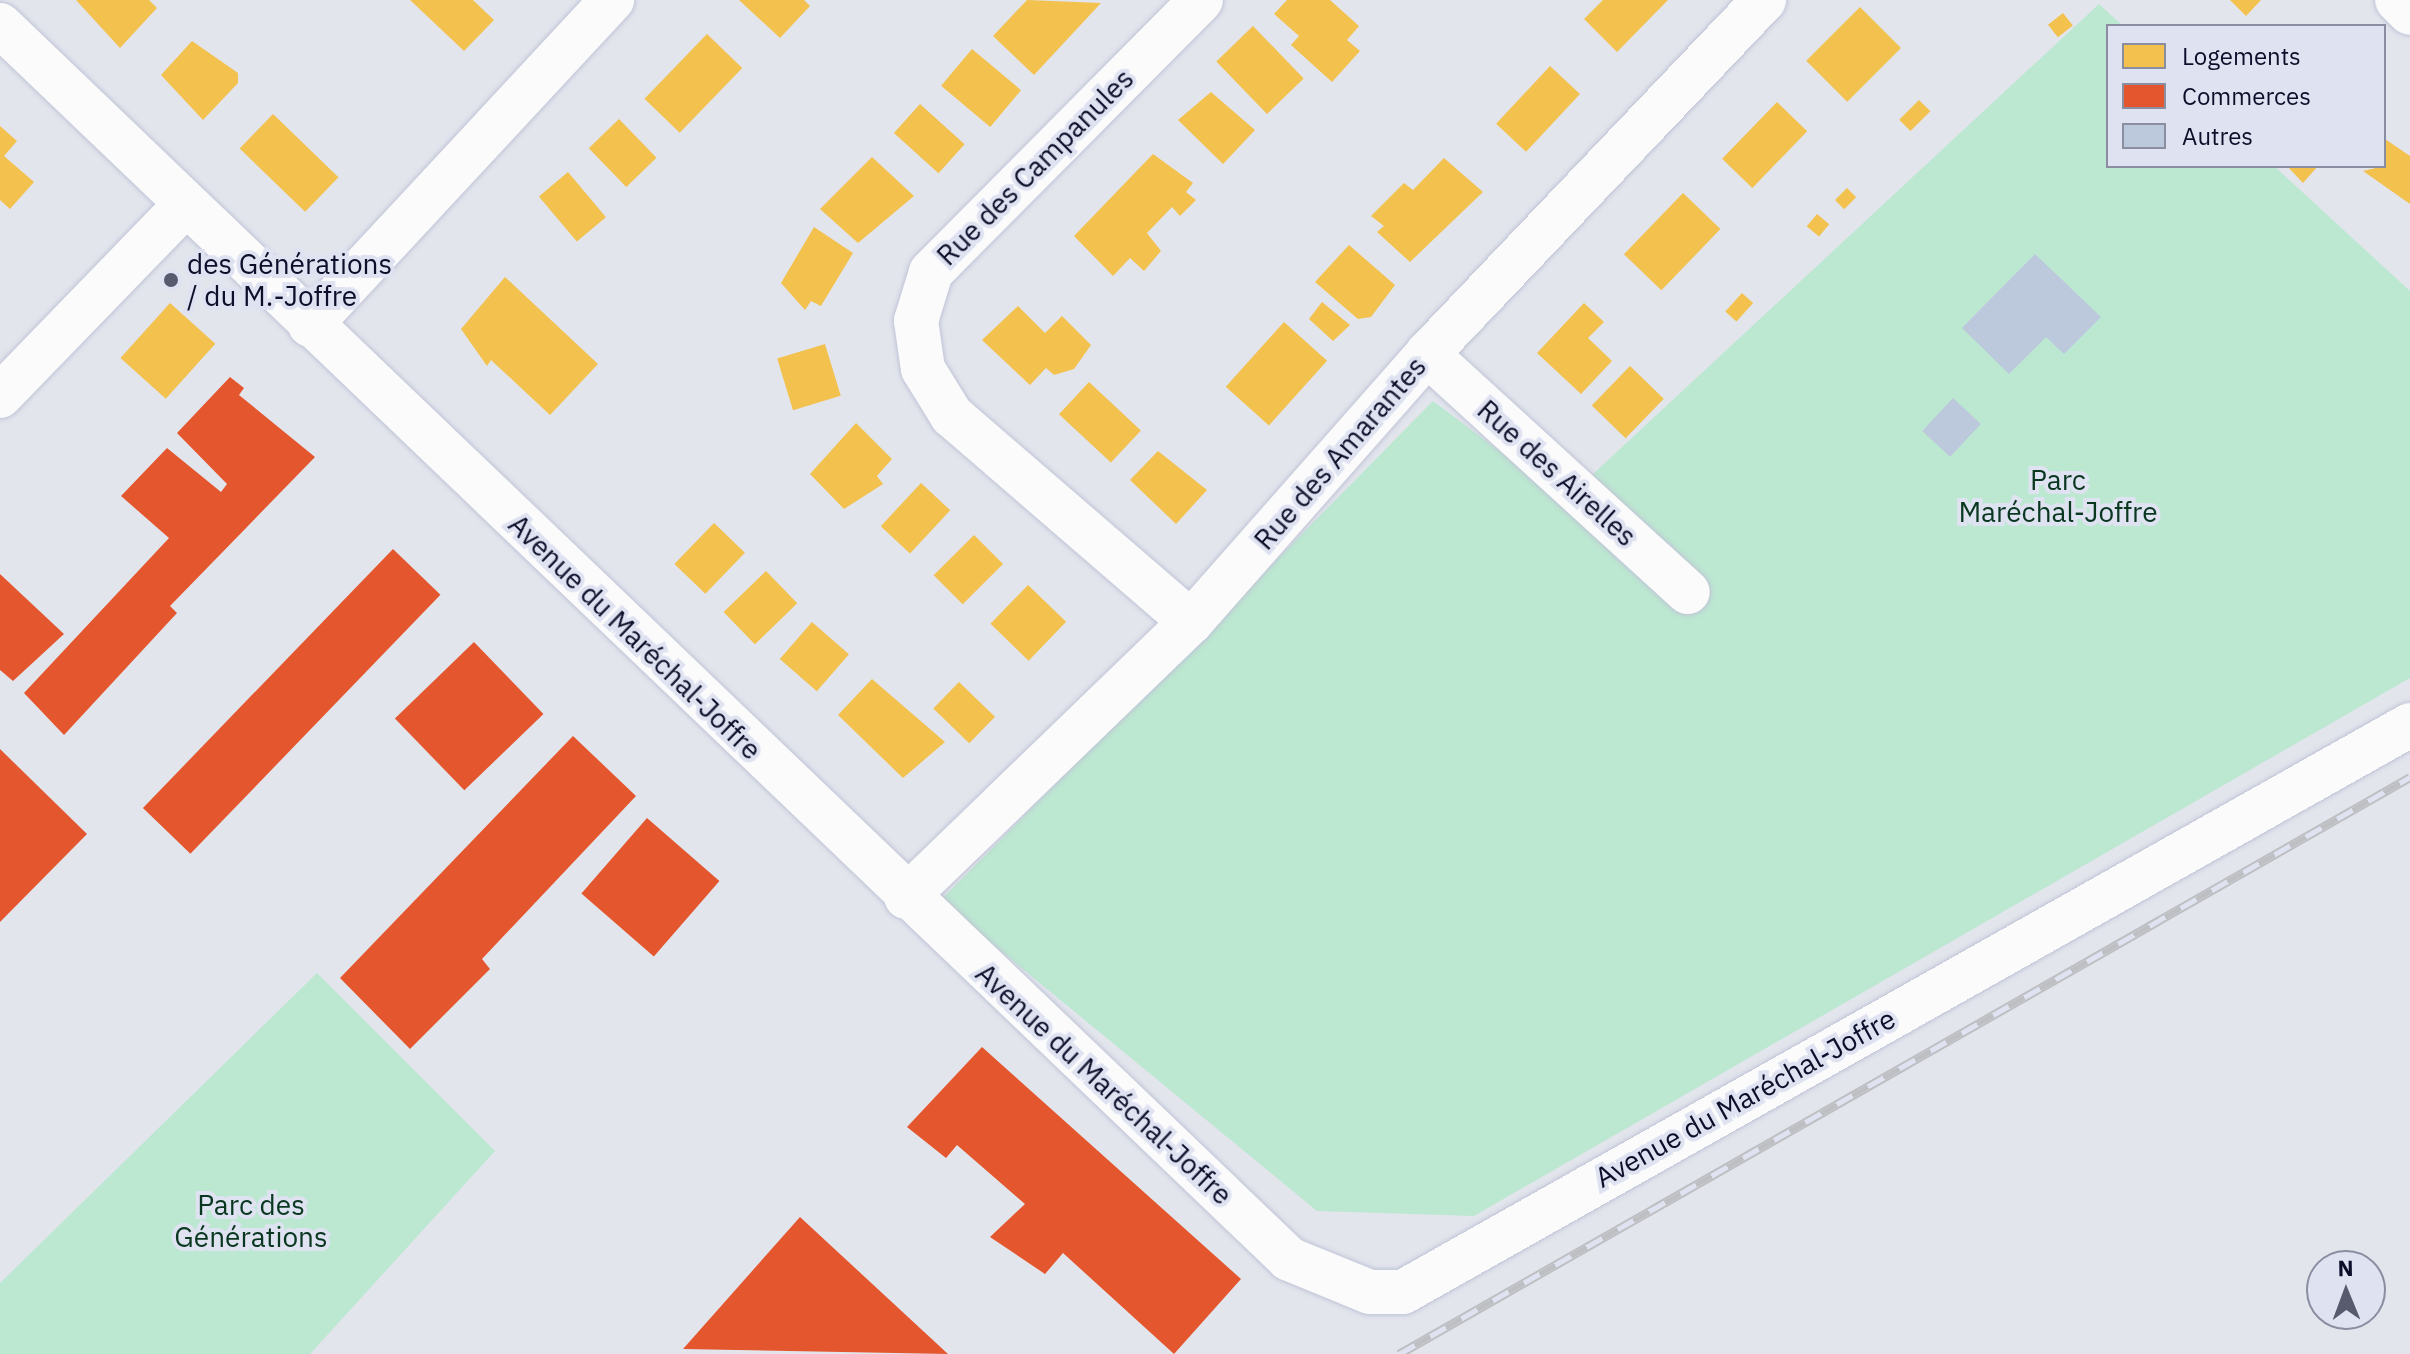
<!DOCTYPE html>
<html>
<head>
<meta charset="utf-8">
<style>
  body { margin:0 }
  #map { position:relative; width:2410px; height:1354px; overflow:hidden; background:#e3e5ed; font-family:"IBM Plex Sans",sans-serif }
  div>[style] { position:absolute }
  [style*='--x'] { left:calc(var(--x)*1px); top:calc(var(--y)*1px); width:calc(var(--w)*1px); rotate:calc(var(--a)*1deg) }
  .green>* { inset:0; background:#bce7d1 }
  .homes>* { inset:0; background:#f2c14e; transform-origin:0 0 }
  .shops>* { inset:0; background:#e4572e; transform-origin:0 0 }
  .building>* { inset:0; background:#bcc8db; transform-origin:0 0 }
  .roads { filter:drop-shadow(0 0 2px #c0c4d6) drop-shadow(0 0 2px #c0c4d6) }
  .minor>* { height:44px; margin:-22px; padding:0 22px; transform-origin:22px; border-radius:22px; background:#fbfbfc }
  .rail>* { height:9px; margin-top:-4.5px; transform-origin:0; background:repeating-linear-gradient(90deg,#dfe2f1 0 18px,#bebfc3 0 36px); box-sizing:border-box; border-block:2px solid #bebfc3 }
  .dots>* { width:22px; height:22px; translate:-50% -50%; box-sizing:border-box; border:4px solid #dfe2f1; border-radius:50% }
  span { translate:-50% -50%; white-space:nowrap; text-align:center; line-height:1.15; -webkit-text-stroke:8px #dfe2f1; paint-order:stroke }
  .street-label { font-size:28px; color:#0d0f2a }
  .poi-label { font-size:28px; color:#0d0f2a }
  .left { translate:0 -50%; text-align:left }
  .park-label { font-size:28px; color:#093720 }
  .legend { position:absolute; left:2106px; top:24px; width:280px; height:144px; box-sizing:border-box; background:#dfe2f1; border:2px solid #8b8ea1; margin:0; padding:10px 14px; list-style:none; font-size:24px; color:#0d0f2a }
  .legend li { display:flex; align-items:center; gap:16px; height:40px }
  .legend b { width:40px; border:2px solid #8b8ea1 }
  .north { position:absolute; left:2306px; top:1250px; width:80px; height:80px; box-sizing:border-box; background:#dfe2f1; border:2px solid #8b8ea1; border-radius:50%; rotate:359deg; font-size:22px; font-weight:700; line-height:32px; text-align:center; color:#0d0f2a }
  .north::after { content:''; display:block; margin:auto; width:28px; height:36px; background:#585a6e; clip-path:polygon(50% 0,100% 100%,50% 72%,0 100%) }
</style>
</head>
<body>
<div id="map">
  <div class="green">
    <i style="clip-path:polygon(2099px 4px,2123px 26px,2108px 26px,2108px 166px,2274px 166px,2410px 291px,2410px 678px,1474px 1216px,1317px 1211px,940px 901px,1433px 401px,1565px 500px)"></i>
    <i style="clip-path:polygon(317px 973px,495px 1151px,310px 1354px,0 1354px,0 1283px)"></i>
  </div>
  <div class="homes">
    <i style="clip-path:polygon(76px 0,149px 0,157px 8px,120px 48px)"></i>
    <i style="clip-path:polygon(410px 0,473px 0,494px 20px,464px 51px)"></i>
    <i style="clip-path:polygon(739px 0,804px 0,810px 6px,780px 38px)"></i>
    <i style="clip-path:polygon(1027px 0,1101px 3px,1034px 75px,993px 36px)"></i>
    <i style="clip-path:polygon(1287px 0,1330px 0,1359px 26px,1347px 40px,1360px 51px,1332px 82px,1291px 45px,1299px 36px,1274px 14px)"></i>
    <i style="clip-path:polygon(1603px 0,1668px 0,1617px 52px,1584px 19px)"></i>
    <i style="clip-path:polygon(2230px 0,2261px 0,2246px 16px)"></i>
    <i style="left:1860px;top:7px;width:58px;height:76px;rotate:45deg"></i>
    <i style="left:2063px;top:13px;width:16px;height:19px;rotate:52deg"></i>
    <i style="left:1253px;top:26px;width:73px;height:51px;rotate:46deg"></i>
    <i style="left:707px;top:34px;width:49px;height:90px;rotate:44deg"></i>
    <i style="clip-path:polygon(192px 41px,238px 73px,238px 83px,203px 120px,161px 75px)"></i>
    <i style="left:972px;top:49px;width:64px;height:48px;rotate:40deg"></i>
    <i style="left:1550px;top:66px;width:41px;height:79px;rotate:43deg"></i>
    <i style="clip-path:polygon(1211px 92px,1255px 130px,1223px 164px,1178px 120px)"></i>
    <i style="left:1919px;top:100px;width:16px;height:28px;rotate:45deg"></i>
    <i style="left:1777px;top:102px;width:42px;height:79px;rotate:44deg"></i>
    <i style="left:920px;top:104px;width:60px;height:39px;rotate:42deg"></i>
    <i style="left:273px;top:114px;width:91px;height:48px;rotate:44deg"></i>
    <i style="left:619px;top:119px;width:54px;height:42px;rotate:46deg"></i>
    <i style="clip-path:polygon(0 126px,17px 141px,4px 156px,34px 182px,10px 209px,0 200px)"></i>
    <i style="clip-path:polygon(2385px 139px,2410px 156px,2410px 204px,2363px 171px,2384px 166px)"></i>
    <i style="clip-path:polygon(1153px 154px,1193px 183px,1186px 192px,1196px 200px,1180px 216px,1172px 207px,1147px 233px,1161px 251px,1144px 271px,1130px 258px,1113px 276px,1074px 236px)"></i>
    <i style="clip-path:polygon(872px 157px,914px 196px,858px 243px,820px 209px)"></i>
    <i style="clip-path:polygon(1444px 158px,1483px 192px,1410px 262px,1377px 232px,1384px 226px,1371px 216px,1404px 183px,1413px 190px)"></i>
    <i style="clip-path:polygon(2287px 166px,2318px 166px,2303px 183px)"></i>
    <i style="left:568px;top:172px;width:59px;height:38px;rotate:50deg"></i>
    <i style="left:1847px;top:188px;width:13px;height:17px;rotate:45deg"></i>
    <i style="left:1683px;top:193px;width:52px;height:85px;rotate:44deg"></i>
    <i style="left:1817px;top:214px;width:16px;height:16px;rotate:40deg"></i>
    <i style="clip-path:polygon(814px 227px,853px 253px,821px 306px,811px 301px,805px 310px,781px 283px)"></i>
    <i style="clip-path:polygon(1349px 245px,1395px 285px,1371px 317px,1358px 319px,1315px 282px)"></i>
    <i style="clip-path:polygon(505px 277px,598px 364px,550px 415px,491px 360px,487px 366px,461px 329px)"></i>
    <i style="left:1742px;top:293px;width:15px;height:25px;rotate:42deg"></i>
    <i style="clip-path:polygon(1322px 302px,1350px 325px,1333px 341px,1309px 319px)"></i>
    <i style="left:170px;top:303px;width:61px;height:74px;rotate:42deg"></i>
    <i style="clip-path:polygon(1584px 303px,1604px 322px,1588px 338px,1612px 361px,1581px 394px,1537px 353px)"></i>
    <i style="clip-path:polygon(1018px 306px,1045px 333px,1062px 316px,1091px 345px,1074px 369px,1054px 375px,1046px 368px,1030px 385px,982px 340px)"></i>
    <i style="left:1284px;top:322px;width:58px;height:87px;rotate:42deg"></i>
    <i style="left:825px;top:344px;width:54px;height:50px;rotate:73deg"></i>
    <i style="left:1630px;top:366px;width:47px;height:55px;rotate:44deg"></i>
    <i style="left:1089px;top:382px;width:71px;height:44px;rotate:43deg"></i>
    <i style="clip-path:polygon(856px 423px,892px 459px,877px 476px,883px 484px,844px 509px,810px 474px)"></i>
    <i style="clip-path:polygon(1158px 451px,1207px 490px,1176px 524px,1130px 480px)"></i>
    <i style="left:921px;top:483px;width:40px;height:59px;rotate:43deg"></i>
    <i style="left:714px;top:523px;width:43px;height:57px;rotate:44deg"></i>
    <i style="left:974px;top:535px;width:41px;height:57px;rotate:45deg"></i>
    <i style="left:766px;top:571px;width:45px;height:59px;rotate:46deg"></i>
    <i style="left:1028px;top:585px;width:53px;height:54px;rotate:44deg"></i>
    <i style="left:812px;top:622px;width:49px;height:49px;rotate:41deg"></i>
    <i style="clip-path:polygon(872px 679px,945px 742px,903px 778px,838px 715px)"></i>
    <i style="left:959px;top:682px;width:50px;height:37px;rotate:44deg"></i>
  </div>
  <div class="shops">
    <i style="clip-path:polygon(230px 377px,244px 388px,239px 395px,315px 457px,170px 606px,177px 613px,64px 735px,24px 693px,169px 538px,121px 496px,167px 448px,221px 492px,227px 484px,177px 433px)"></i>
    <i style="left:393px;top:549px;width:66px;height:360px;rotate:44deg"></i>
    <i style="clip-path:polygon(0 574px,64px 634px,13px 681px,0 670px)"></i>
    <i style="left:474px;top:642px;width:100px;height:110px;rotate:46deg"></i>
    <i style="clip-path:polygon(573px 736px,636px 796px,482px 959px,490px 969px,410px 1049px,340px 978px)"></i>
    <i style="clip-path:polygon(0 749px,87px 834px,0 922px)"></i>
    <i style="left:647px;top:818px;width:96px;height:100px;rotate:41deg"></i>
    <i style="clip-path:polygon(982px 1047px,1241px 1279px,1174px 1354px,1063px 1253px,1045px 1274px,990px 1237px,1025px 1204px,957px 1145px,946px 1158px,907px 1127px)"></i>
    <i style="clip-path:polygon(800px 1217px,948px 1354px,683px 1349px)"></i>
  </div>
  <div class="building">
    <i style="clip-path:polygon(2035px 254px,2101px 317px,2064px 354px,2046px 337px,2009px 374px,1962px 328px)"></i>
    <i style="left:1953px;top:398px;width:38px;height:45px;rotate:43deg"></i>
  </div>
  <div class="roads">
    <div class="minor">
      <i style="--x:2397;--y:0;--w:18;--a:45"></i>
      <i style="--x:0;--y:25;--w:1784;--a:43.75"></i>
      <i style="--x:1289;--y:1259;--w:87;--a:22.2"></i>
      <i style="--x:1370;--y:1292;--w:33;--a:0"></i>
      <i style="--x:1403;--y:1292;--w:1156;--a:-29.38"></i>
      <i style="--x:310;--y:325;--w:444;--a:-47.1"></i>
      <i style="--x:1427;--y:354;--w:353;--a:42.4"></i>
      <i style="--x:0;--y:396;--w:267;--a:-45.9"></i>
      <i style="--x:1191;--y:622;--w:316;--a:-139.2"></i>
      <i style="--x:952;--y:416;--w:55;--a:-121.7"></i>
      <i style="--x:923;--y:369;--w:49;--a:-98.3"></i>
      <i style="--x:916;--y:321;--w:51;--a:-73"></i>
      <i style="--x:931;--y:272;--w:383;--a:-45.2"></i>
      <i style="--x:906;--y:897;--w:396;--a:-44"></i>
      <i style="--x:1191;--y:622;--w:357;--a:-48.6"></i>
      <i style="--x:1427;--y:354;--w:489;--a:-46.4"></i>
    </div>
  </div>
  <div class="rail">
    <i style="--x:1399;--y:1354;--w:1164;--a:-29.71"></i>
  </div>
  <div class="dots">
    <i style="left:171px;top:280px;background:#585a6e"></i>
  </div>
  <div class="street-label">
    <span style="left:1035px;top:167px;rotate:-45deg">Rue des Campanules</span>
    <span style="left:1340px;top:453px;rotate:-49deg">Rue des Amarantes</span>
    <span style="left:1557px;top:473px;rotate:42deg">Rue des Airelles</span>
    <span style="left:635px;top:637px;rotate:44deg">Avenue du Maréchal-Joffre</span>
    <span style="left:1104px;top:1084px;rotate:43deg">Avenue du Maréchal-Joffre</span>
    <span style="left:1745px;top:1098px;rotate:-29deg">Avenue du Maréchal-Joffre</span>
  </div>
  <div class="poi-label">
    <span class="left" style="left:187px;top:280px">des Générations<br>/ du M.-Joffre</span>
  </div>
  <div class="park-label">
    <span style="left:2058px;top:496px">Parc<br>Maréchal-Joffre</span>
    <span style="left:251px;top:1221px">Parc des<br>Générations</span>
  </div>
  <ul class="legend">
  <li><b style="height:22px;background:#f2c14e"></b>Logements</li>
  <li><b style="height:22px;background:#e4572e"></b>Commerces</li>
  <li><b style="height:22px;background:#bcc8db"></b>Autres</li>
  </ul>
  <div class="north">N</div>
</div>
</body>
</html>
